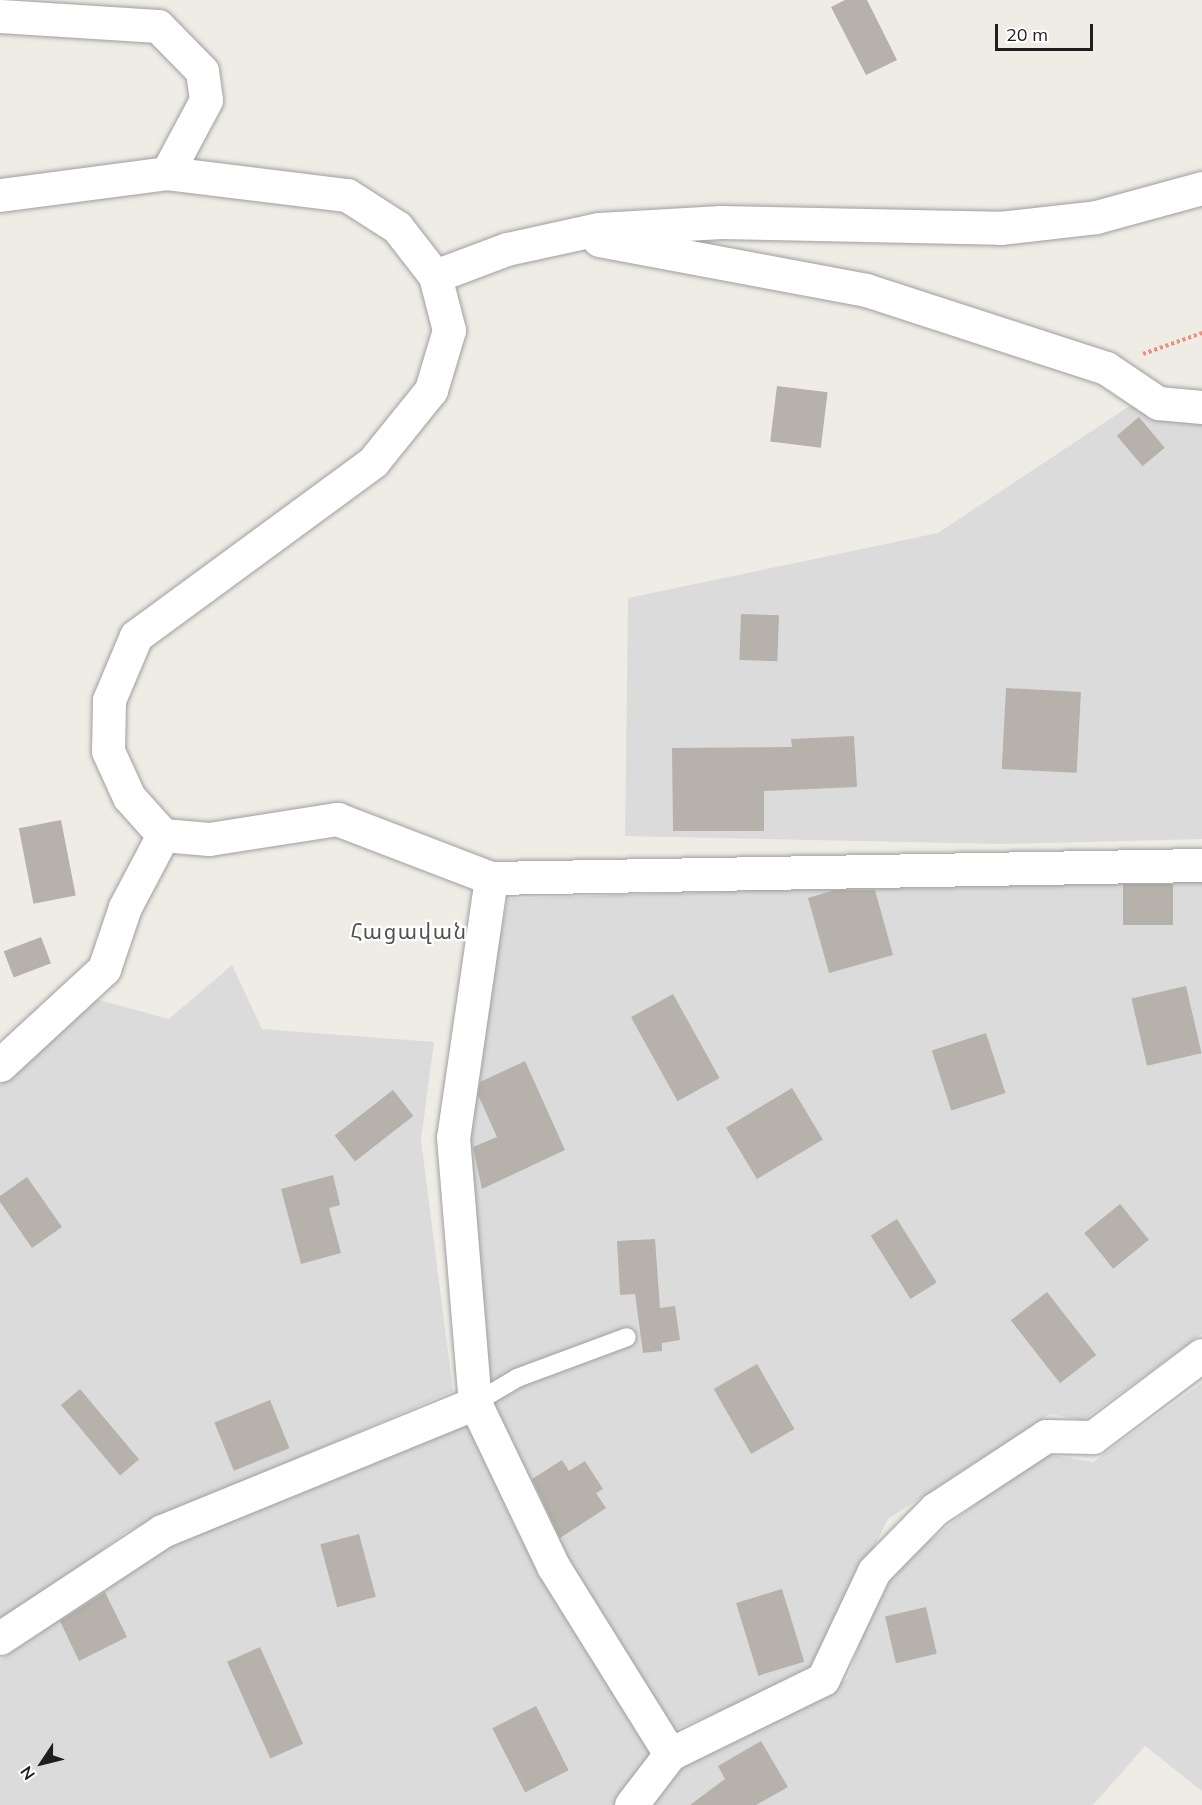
<!DOCTYPE html>
<html>
<head>
<meta charset="utf-8">
<style>
  body { margin:0 }
  #map { position:relative; width:1202px; height:1805px; overflow:hidden; background:#eeece5; font-family:Mulish,"Noto Sans Armenian",sans-serif }
  div>[style] { position:absolute }
  [style*='--x'] { left:calc(var(--x)*1px); top:calc(var(--y)*1px); width:calc(var(--w)*1px); rotate:calc(var(--a)*1deg) }
  .residential>* { inset:0; background:#dcdbdb }
  .building>* { inset:0; background:#b7b1ab; transform-origin:0 0 }
  .path>* { height:4px; margin-top:-2px; transform-origin:0; background:repeating-linear-gradient(90deg,#e9917b 0 3px,transparent 0 6px) }
  .roads { filter:drop-shadow(0 0 2px #9f9f9f) drop-shadow(0 0 2px #9f9f9f) }
  .service>* { height:18px; margin:-9px; padding:0 9px; transform-origin:9px; border-radius:9px; background:#fff }
  .minor>* { height:33px; margin:-16.5px; padding:0 16.5px; transform-origin:16.5px; border-radius:16.5px; background:#fff }
  .tertiary>* { height:33px; margin:-16.5px; padding:0 16.5px; transform-origin:16.5px; border-radius:16.5px; background:#fff }
  span { translate:-50% -50%; white-space:nowrap; text-align:center; line-height:1.15; -webkit-text-stroke:4.5px #fff; paint-order:stroke }
  .quarter-label { font-size:21px; color:#515151; letter-spacing:1.5px }
  .north { position:absolute; left:12px; top:1733px; width:60px; height:60px; -webkit-text-stroke:4px #fff; paint-order:stroke; rotate:235deg; font-size:16px; font-weight:700; line-height:24px; text-align:center; color:#1e1e1e }
  .north::after { content:''; display:block; margin:auto; width:21px; height:27px; background:#1e1e1e; clip-path:polygon(50% 0,100% 100%,50% 72%,0 100%) }
  .scale { position:absolute; left:995px; top:24px; width:98px; height:27px; box-sizing:border-box; border:3px solid #1e1e1e; border-top:0; padding-left:8px; font-size:18px; line-height:21px; white-space:nowrap; color:#1e1e1e; -webkit-text-stroke:4px #fff; paint-order:stroke }
</style>
</head>
<body>
<div id="map">
  <div class="residential">
    <i style="clip-path:polygon(1137px 401px,1202px 407px,1202px 839px,1002px 844px,625px 836px,628px 598px,938px 533px)"></i>
    <i style="clip-path:polygon(1202px 874px,1202px 1334px,1083px 1420px,1050px 1414px,888px 1519px,811px 1673px,667px 1733px,557px 1562px,489px 1406px,465px 1098px,508px 899px)"></i>
    <i style="clip-path:polygon(232px 965px,262px 1029px,434px 1042px,421px 1140px,453px 1391px,126px 1532px,0 1628px,0 1085px,92px 998px,169px 1019px)"></i>
    <i style="clip-path:polygon(1202px 1383px,1202px 1791px,1145px 1746px,1093px 1805px,653px 1805px,680px 1769px,848px 1678px,881px 1580px,1039px 1453px,1093px 1462px)"></i>
    <i style="clip-path:polygon(465px 1419px,654px 1761px,618px 1805px,0 1805px,0 1660px,142px 1559px)"></i>
  </div>
  <div class="building">
    <i style="clip-path:polygon(845px 0,867px 0,897px 60px,866px 75px,831px 7px)"></i>
    <i style="left:777px;top:386px;width:51px;height:56px;rotate:7deg"></i>
    <i style="left:1139px;top:417px;width:40px;height:29px;rotate:50deg"></i>
    <i style="left:741px;top:614px;width:38px;height:46px;rotate:2deg"></i>
    <i style="left:1006px;top:688px;width:75px;height:81px;rotate:3deg"></i>
    <i style="clip-path:polygon(854px 736px,857px 787px,764px 791px,764px 831px,673px 831px,672px 748px,792px 747px,791px 739px)"></i>
    <i style="left:61px;top:820px;width:77px;height:43px;rotate:79deg"></i>
    <i style="left:1173px;top:884px;width:41px;height:50px;rotate:90deg"></i>
    <i style="clip-path:polygon(835px 890px,875px 890px,893px 955px,829px 973px,808px 898px)"></i>
    <i style="left:41px;top:937px;width:28px;height:40px;rotate:69deg"></i>
    <i style="left:1186px;top:986px;width:69px;height:56px;rotate:77deg"></i>
    <i style="left:673px;top:994px;width:96px;height:48px;rotate:61deg"></i>
    <i style="left:986px;top:1033px;width:63px;height:57px;rotate:72deg"></i>
    <i style="clip-path:polygon(525px 1061px,565px 1150px,482px 1189px,473px 1147px,497px 1137px,478px 1095px,480px 1082px)"></i>
    <i style="left:792px;top:1088px;width:60px;height:77px;rotate:59deg"></i>
    <i style="left:393px;top:1090px;width:33px;height:74px;rotate:52deg"></i>
    <i style="clip-path:polygon(333px 1175px,340px 1205px,329px 1208px,341px 1253px,301px 1264px,281px 1189px)"></i>
    <i style="clip-path:polygon(27px 1177px,62px 1227px,32px 1248px,0 1202px,0 1196px)"></i>
    <i style="left:1120px;top:1204px;width:46px;height:46px;rotate:51deg"></i>
    <i style="left:897px;top:1219px;width:75px;height:31px;rotate:58deg"></i>
    <i style="clip-path:polygon(655px 1239px,660px 1308px,675px 1306px,680px 1340px,662px 1343px,662px 1351px,643px 1353px,635px 1294px,620px 1295px,617px 1241px)"></i>
    <i style="left:1047px;top:1292px;width:80px;height:46px;rotate:52deg"></i>
    <i style="left:757px;top:1364px;width:75px;height:50px;rotate:60deg"></i>
    <i style="left:80px;top:1389px;width:92px;height:25px;rotate:50deg"></i>
    <i style="left:270px;top:1400px;width:52px;height:60px;rotate:68deg"></i>
    <i style="clip-path:polygon(562px 1460px,569px 1471px,585px 1461px,603px 1489px,596px 1493px,606px 1508px,560px 1538px,532px 1479px)"></i>
    <i style="left:359px;top:1534px;width:65px;height:40px;rotate:75deg"></i>
    <i style="left:782px;top:1589px;width:76px;height:48px;rotate:73deg"></i>
    <i style="clip-path:polygon(105px 1592px,127px 1637px,79px 1661px,60px 1621px)"></i>
    <i style="left:926px;top:1607px;width:48px;height:42px;rotate:77deg"></i>
    <i style="left:260px;top:1647px;width:106px;height:36px;rotate:66deg"></i>
    <i style="left:536px;top:1706px;width:72px;height:49px;rotate:63deg"></i>
    <i style="clip-path:polygon(761px 1741px,788px 1787px,756px 1805px,690px 1805px,725px 1779px,718px 1766px)"></i>
  </div>
  <div class="path">
    <i style="--x:1143;--y:354;--w:63;--a:-19.6"></i>
  </div>
  <div class="roads">
    <div class="service">
      <i style="--x:475;--y:1403;--w:49;--a:-30.8"></i>
      <i style="--x:517;--y:1378;--w:117;--a:-20.4"></i>
    </div>
    <div class="minor">
      <i style="--x:0;--y:16;--w:158;--a:3.6"></i>
      <i style="--x:158;--y:26;--w:63;--a:45.6"></i>
      <i style="--x:202;--y:71;--w:29;--a:82"></i>
      <i style="--x:206;--y:100;--w:83;--a:118.1"></i>
      <i style="--x:599;--y:240;--w:272;--a:10.6"></i>
      <i style="--x:866;--y:290;--w:252;--a:18"></i>
      <i style="--x:1106;--y:368;--w:63;--a:33.9"></i>
      <i style="--x:1158;--y:403;--w:44;--a:5.2"></i>
      <i style="--x:435;--y:276;--w:77;--a:-20.6"></i>
      <i style="--x:507;--y:249;--w:94;--a:-12.3"></i>
      <i style="--x:599;--y:229;--w:122;--a:-3.3"></i>
      <i style="--x:721;--y:222;--w:279;--a:1.2"></i>
      <i style="--x:1000;--y:228;--w:97;--a:-6.5"></i>
      <i style="--x:1096;--y:217;--w:110;--a:-15.3"></i>
      <i style="--x:491;--y:878;--w:262;--a:98.3"></i>
      <i style="--x:453;--y:1137;--w:267;--a:85.3"></i>
      <i style="--x:475;--y:1403;--w:181;--a:64.4"></i>
      <i style="--x:553;--y:1566;--w:221;--a:58.1"></i>
      <i style="--x:0;--y:1065;--w:142;--a:-42.7"></i>
      <i style="--x:104;--y:969;--w:65;--a:-71.3"></i>
      <i style="--x:125;--y:907;--w:81;--a:-62.2"></i>
      <i style="--x:0;--y:1638;--w:194;--a:-33.4"></i>
      <i style="--x:162;--y:1531;--w:338;--a:-22.2"></i>
      <i style="--x:631;--y:1805;--w:64;--a:-52.6"></i>
      <i style="--x:670;--y:1754;--w:170;--a:-26.1"></i>
      <i style="--x:823;--y:1679;--w:119;--a:-64.7"></i>
      <i style="--x:874;--y:1571;--w:87;--a:-45.5"></i>
      <i style="--x:935;--y:1509;--w:133;--a:-33.3"></i>
      <i style="--x:1046;--y:1436;--w:47;--a:1.2"></i>
      <i style="--x:1093;--y:1437;--w:136;--a:-37"></i>
    </div>
    <div class="tertiary">
      <i style="--x:0;--y:195;--w:168;--a:-7.5"></i>
      <i style="--x:167;--y:173;--w:181;--a:7"></i>
      <i style="--x:347;--y:195;--w:59;--a:32.6"></i>
      <i style="--x:397;--y:227;--w:62;--a:52.2"></i>
      <i style="--x:435;--y:276;--w:56;--a:75.5"></i>
      <i style="--x:449;--y:330;--w:63;--a:106.7"></i>
      <i style="--x:431;--y:390;--w:92;--a:128.9"></i>
      <i style="--x:373;--y:462;--w:294;--a:143.7"></i>
      <i style="--x:136;--y:636;--w:69;--a:112.9"></i>
      <i style="--x:109;--y:700;--w:51;--a:91.1"></i>
      <i style="--x:108;--y:751;--w:51;--a:65.5"></i>
      <i style="--x:129;--y:797;--w:51;--a:48.2"></i>
      <i style="--x:163;--y:835;--w:46;--a:5"></i>
      <i style="--x:209;--y:839;--w:130;--a:-8.9"></i>
      <i style="--x:337;--y:819;--w:165;--a:21"></i>
      <i style="--x:491;--y:878;--w:711;--a:-1.05"></i>
    </div>
  </div>
  <div class="quarter-label">
    <span style="left:409px;top:931px">Հացավան</span>
  </div>
  <div class="north">N</div>
  <div class="scale">20 m</div>
</div>
</body>
</html>
